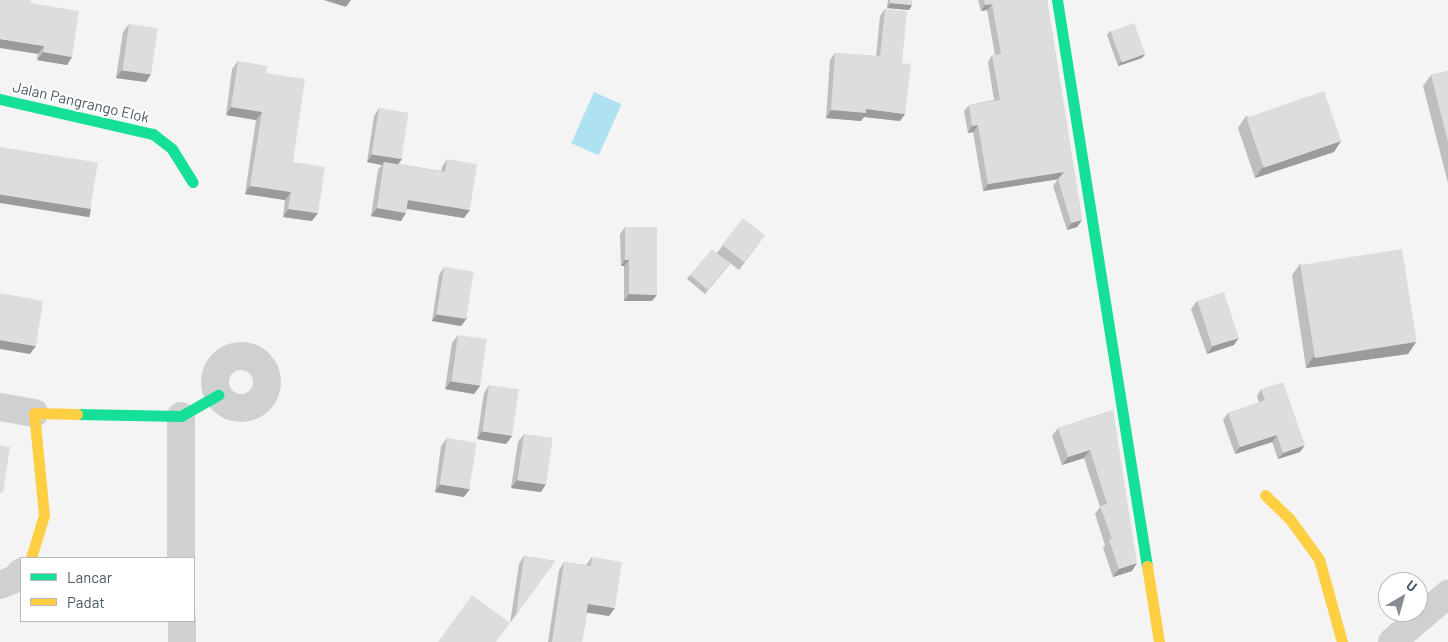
<!DOCTYPE html>
<html>
<head>
<meta charset="utf-8">
<style>
  body { margin:0 }
  #map { position:relative; width:1448px; height:642px; overflow:hidden; background:#f4f4f4; font-family:Barlow,sans-serif }
  div>[style] { position:absolute }
  [style*='--x'] { left:calc(var(--x)*1px); top:calc(var(--y)*1px); width:calc(var(--w)*1px); rotate:calc(var(--a)*1deg) }
  .water>* { inset:0; background:#aee2f0; transform-origin:0 0 }
  .street>* { height:28px; margin:-14px; padding:0 14px; transform-origin:14px; border-radius:14px; background:#ced0d2 }
  .street>.ring { margin:-14px; padding:0; box-sizing:content-box; background:none; border:28px solid #ced0d2; border-radius:50% }
  .fast>* { height:11px; margin:-5.5px; padding:0 5.5px; transform-origin:5.5px; border-radius:5.5px; background:#16e098 }
  .slow>* { height:11px; margin:-5.5px; padding:0 5.5px; transform-origin:5.5px; border-radius:5.5px; background:#ffcf43 }
  .wall>* { inset:0; background:#bebebf }
  .shaded-wall>* { inset:0; background:#9b9b9b; transform-origin:0 0 }
  .building>* { inset:0; background:#ddddde; transform-origin:0 0 }
  span { translate:-50% -50%; white-space:nowrap; text-align:center; line-height:1.15; -webkit-text-stroke:4px #fff; paint-order:stroke }
  .street-label { font-size:15px; color:#4a5661 }
  .legend { position:absolute; left:20px; top:557px; width:175px; height:65px; box-sizing:border-box; background:#fff; border:1px solid #b7bbc0; margin:0; padding:6px 9px; list-style:none; font-size:15px; color:#4a5661 }
  .legend li { display:flex; align-items:center; gap:10px; height:25px }
  .legend b { width:25px; border:1px solid #b7bbc0 }
  .north { position:absolute; left:1378px; top:572px; width:50px; height:50px; box-sizing:border-box; background:#fff; border:1px solid #b7bbc0; border-radius:50%; rotate:38deg; font-size:14px; font-weight:700; line-height:20px; text-align:center; color:#4a5661 }
  .north::after { content:''; display:block; margin:auto; width:18px; height:22px; background:#868d94; clip-path:polygon(50% 0,100% 100%,50% 72%,0 100%) }
</style>
</head>
<body>
<div id="map">
  <div class="water">
    <i style="left:594px;top:92px;width:30px;height:56px;rotate:24deg"></i>
  </div>
  <div class="street">
    <i class="ring" style="left:215px;top:356px;width:24px;height:24px"></i>
    <i style="--x:0;--y:407;--w:35;--a:10"></i>
    <i style="--x:181;--y:416;--w:142;--a:90"></i>
    <i style="--x:0;--y:585;--w:18;--a:-22"></i>
    <i style="--x:17;--y:578;--w:7;--a:-56"></i>
    <i style="--x:182;--y:621;--w:21;--a:90"></i>
    <i style="--x:1392;--y:642;--w:74;--a:-40.6"></i>
  </div>
  <div class="fast">
    <i style="--x:1057;--y:0;--w:573;--a:80.97"></i>
    <i style="--x:0;--y:99;--w:157;--a:12.9"></i>
    <i style="--x:153;--y:134;--w:24;--a:38"></i>
    <i style="--x:172;--y:149;--w:39;--a:58"></i>
    <i style="--x:77;--y:414;--w:104;--a:1.1"></i>
    <i style="--x:181;--y:416;--w:43;--a:-29.6"></i>
  </div>
  <div class="slow">
    <i style="--x:1265;--y:495;--w:33;--a:44"></i>
    <i style="--x:1289;--y:518;--w:51;--a:53.8"></i>
    <i style="--x:1319;--y:559;--w:86;--a:74.5"></i>
    <i style="--x:31;--y:558;--w:45;--a:-73.2"></i>
    <i style="--x:44;--y:515;--w:102;--a:-95.6"></i>
    <i style="--x:34;--y:413;--w:43;--a:1.3"></i>
    <i style="--x:1147;--y:566;--w:77;--a:81"></i>
  </div>
  <div class="wall">
    <i style="clip-path:polygon(888px 0,912px 0,912px 5px,909px 10px,887px 8px)"></i>
    <i style="clip-path:polygon(978px 0,1047px 0,1082px 220px,1077px 227px,1067px 230px,1053px 186px,1058px 179px,983px 191px,973px 132px,968px 133px,964px 111px,969px 105px,994px 100px,988px 62px,992px 55px,995px 55px,987px 10px,981px 11px)"></i>
    <i style="clip-path:polygon(31px 3px,72px 57px,67px 65px,37px 60px,38px 54px)"></i>
    <i style="clip-path:polygon(885px 9px,902px 63px,905px 114px,900px 121px,864px 117px,861px 121px,826px 118px,830px 60px,835px 53px,876px 56px,880px 16px)"></i>
    <i style="clip-path:polygon(129px 24px,151px 74px,146px 82px,116px 78px,123px 32px)"></i>
    <i style="clip-path:polygon(1110px 31px,1145px 54px,1142px 58px,1118px 66px,1107px 35px)"></i>
    <i style="clip-path:polygon(238px 61px,266px 73px,293px 162px,312px 221px,283px 217px,285px 200px,245px 194px,256px 120px,226px 115px,232px 69px)"></i>
    <i style="clip-path:polygon(1448px 71px,1448px 183px,1423px 86px,1431px 75px)"></i>
    <i style="clip-path:polygon(379px 108px,402px 159px,398px 164px,441px 171px,442px 167px,447px 159px,464px 218px,407px 209px,401px 221px,371px 216px,378px 170px,382px 165px,367px 162px,374px 116px)"></i>
    <i style="clip-path:polygon(1246px 116px,1341px 141px,1334px 152px,1255px 178px,1238px 128px)"></i>
    <i style="clip-path:polygon(625px 227px,652px 301px,624px 301px,624px 266px,621px 266px,620px 234px)"></i>
    <i style="clip-path:polygon(765px 235px,739px 270px,720px 255px,730px 264px,705px 294px,687px 279px,690px 275px,717px 253px,723px 245px)"></i>
    <i style="clip-path:polygon(1300px 264px,1416px 342px,1408px 354px,1306px 368px,1292px 275px)"></i>
    <i style="clip-path:polygon(444px 267px,467px 318px,461px 326px,432px 321px,439px 275px)"></i>
    <i style="clip-path:polygon(1197px 301px,1234px 345px,1207px 354px,1191px 309px)"></i>
    <i style="clip-path:polygon(458px 335px,480px 386px,474px 394px,445px 389px,452px 343px)"></i>
    <i style="clip-path:polygon(489px 385px,512px 436px,506px 444px,477px 439px,484px 393px)"></i>
    <i style="clip-path:polygon(1261px 389px,1300px 452px,1278px 459px,1272px 442px,1235px 454px,1223px 420px,1228px 413px,1259px 403px,1257px 396px)"></i>
    <i style="clip-path:polygon(1113px 410px,1132px 571px,1113px 577px,1103px 548px,1105px 545px,1095px 514px,1100px 507px,1084px 458px,1062px 465px,1052px 436px,1058px 428px)"></i>
    <i style="clip-path:polygon(524px 434px,541px 492px,511px 488px,518px 442px)"></i>
    <i style="clip-path:polygon(447px 438px,464px 497px,435px 492px,441px 446px)"></i>
    <i style="clip-path:polygon(524px 556px,555px 561px,510px 623px,519px 564px)"></i>
    <i style="clip-path:polygon(592px 557px,609px 616px,587px 612px,582px 642px,548px 642px,559px 570px,564px 562px,586px 565px)"></i>
  </div>
  <div class="shaded-wall">
    <i style="clip-path:polygon(324px 0,351px 0,346px 7px)"></i>
    <i style="clip-path:polygon(890px 3px,912px 5px,909px 10px,887px 8px)"></i>
    <i style="clip-path:polygon(992px 4px,987px 10px,981px 11px,985px 5px)"></i>
    <i style="clip-path:polygon(0 39px,44px 46px,38px 54px,0 48px)"></i>
    <i style="clip-path:polygon(43px 52px,72px 57px,67px 65px,37px 60px)"></i>
    <i style="clip-path:polygon(1145px 54px,1142px 58px,1118px 66px,1121px 61px)"></i>
    <i style="clip-path:polygon(122px 70px,151px 74px,146px 82px,116px 78px)"></i>
    <i style="clip-path:polygon(231px 107px,262px 112px,256px 120px,226px 115px)"></i>
    <i style="clip-path:polygon(866px 109px,905px 114px,900px 121px,864px 117px,861px 121px,826px 118px,831px 110px)"></i>
    <i style="clip-path:polygon(978px 125px,973px 132px,968px 133px,972px 126px)"></i>
    <i style="clip-path:polygon(1341px 141px,1334px 152px,1255px 178px,1263px 167px)"></i>
    <i style="clip-path:polygon(372px 154px,402px 159px,396px 167px,384px 162px,382px 165px,367px 162px)"></i>
    <i style="clip-path:polygon(1064px 172px,1060px 179px,983px 191px,988px 184px)"></i>
    <i style="clip-path:polygon(250px 186px,291px 192px,285px 200px,245px 194px)"></i>
    <i style="left:0;top:194px;width:92px;height:9px;rotate:9deg"></i>
    <i style="clip-path:polygon(408px 200px,470px 210px,464px 218px,403px 208px)"></i>
    <i style="clip-path:polygon(377px 208px,406px 213px,401px 221px,371px 216px)"></i>
    <i style="clip-path:polygon(288px 209px,318px 213px,312px 221px,283px 217px)"></i>
    <i style="clip-path:polygon(1082px 220px,1077px 227px,1067px 230px,1071px 223px)"></i>
    <i style="clip-path:polygon(625px 260px,629px 260px,624px 266px,621px 266px)"></i>
    <i style="clip-path:polygon(629px 294px,657px 295px,652px 301px,624px 301px)"></i>
    <i style="clip-path:polygon(437px 314px,467px 318px,461px 326px,432px 321px)"></i>
    <i style="clip-path:polygon(1239px 338px,1234px 345px,1207px 354px,1213px 346px)"></i>
    <i style="clip-path:polygon(0 340px,36px 346px,30px 354px,0 349px)"></i>
    <i style="clip-path:polygon(1416px 342px,1408px 354px,1306px 368px,1313px 357px)"></i>
    <i style="clip-path:polygon(451px 381px,480px 386px,474px 394px,445px 389px)"></i>
    <i style="clip-path:polygon(482px 431px,512px 436px,506px 444px,477px 439px)"></i>
    <i style="clip-path:polygon(1277px 435px,1272px 442px,1235px 454px,1240px 447px)"></i>
    <i style="clip-path:polygon(1305px 445px,1300px 452px,1278px 459px,1283px 453px)"></i>
    <i style="clip-path:polygon(1090px 450px,1084px 458px,1062px 465px,1068px 457px)"></i>
    <i style="clip-path:polygon(517px 480px,546px 484px,541px 492px,511px 488px)"></i>
    <i style="clip-path:polygon(440px 484px,470px 489px,464px 497px,435px 492px)"></i>
    <i style="clip-path:polygon(1137px 563px,1132px 571px,1113px 577px,1119px 569px)"></i>
    <i style="clip-path:polygon(588px 604px,615px 608px,609px 616px,583px 612px)"></i>
  </div>
  <div class="building">
    <i style="clip-path:polygon(0 0,31px 0,31px 3px,79px 11px,72px 57px,43px 52px,44px 46px,0 39px)"></i>
    <i style="clip-path:polygon(890px 0,912px 0,912px 5px,890px 3px)"></i>
    <i style="clip-path:polygon(984px 0,1047px 0,1082px 220px,1071px 223px,1058px 179px,1064px 172px,988px 184px,978px 125px,972px 126px,969px 105px,1000px 100px,992px 55px,1001px 54px,992px 4px,985px 5px)"></i>
    <i style="clip-path:polygon(885px 9px,907px 11px,902px 63px,911px 64px,905px 114px,866px 109px,866px 113px,831px 110px,835px 53px,880px 56px)"></i>
    <i style="left:1134px;top:23px;width:33px;height:25px;rotate:70deg"></i>
    <i style="left:129px;top:24px;width:29px;height:47px;rotate:8deg"></i>
    <i style="clip-path:polygon(238px 61px,268px 66px,266px 73px,305px 79px,293px 162px,325px 167px,318px 213px,288px 209px,291px 192px,250px 186px,262px 112px,231px 107px)"></i>
    <i style="clip-path:polygon(1448px 71px,1448px 142px,1431px 75px)"></i>
    <i style="left:1324px;top:91px;width:53px;height:82px;rotate:71deg"></i>
    <i style="left:379px;top:108px;width:30px;height:47px;rotate:9deg"></i>
    <i style="left:0;top:147px;width:99px;height:47px;rotate:9deg"></i>
    <i style="clip-path:polygon(447px 159px,477px 164px,470px 210px,408px 200px,406px 213px,377px 208px,384px 162px,445px 172px)"></i>
    <i style="left:743px;top:218px;width:28px;height:34px;rotate:38deg"></i>
    <i style="clip-path:polygon(625px 227px,657px 227px,657px 295px,629px 294px,629px 260px,625px 260px)"></i>
    <i style="left:712px;top:249px;width:23px;height:34px;rotate:40deg"></i>
    <i style="left:1402px;top:249px;width:94px;height:103px;rotate:81deg"></i>
    <i style="left:444px;top:267px;width:30px;height:48px;rotate:9deg"></i>
    <i style="left:1224px;top:292px;width:48px;height:28px;rotate:72deg"></i>
    <i style="clip-path:polygon(0 293px,43px 301px,36px 346px,0 340px)"></i>
    <i style="left:458px;top:335px;width:29px;height:47px;rotate:8deg"></i>
    <i style="clip-path:polygon(1283px 382px,1305px 445px,1283px 453px,1277px 435px,1240px 447px,1228px 413px,1265px 400px,1261px 389px)"></i>
    <i style="left:489px;top:385px;width:30px;height:47px;rotate:8deg"></i>
    <i style="clip-path:polygon(1113px 410px,1137px 563px,1119px 569px,1109px 540px,1112px 539px,1100px 506px,1107px 504px,1090px 450px,1068px 457px,1058px 428px)"></i>
    <i style="left:524px;top:434px;width:29px;height:47px;rotate:8deg"></i>
    <i style="left:447px;top:438px;width:30px;height:47px;rotate:9deg"></i>
    <i style="clip-path:polygon(0 445px,10px 447px,3px 493px,0 493px)"></i>
    <i style="clip-path:polygon(524px 556px,555px 561px,516px 615px)"></i>
    <i style="clip-path:polygon(592px 557px,622px 562px,615px 608px,588px 604px,582px 642px,552px 642px,564px 562px,591px 566px)"></i>
    <i style="clip-path:polygon(472px 595px,510px 623px,496px 642px,438px 642px)"></i>
  </div>
  <div class="street-label">
    <span style="left:81px;top:102px;rotate:13deg">Jalan Pangrango Elok</span>
  </div>
  <ul class="legend">
  <li><b style="height:6px;background:#16e098"></b>Lancar</li>
  <li><b style="height:6px;background:#ffcf43"></b>Padat</li>
  </ul>
  <div class="north">U</div>
</div>
</body>
</html>
